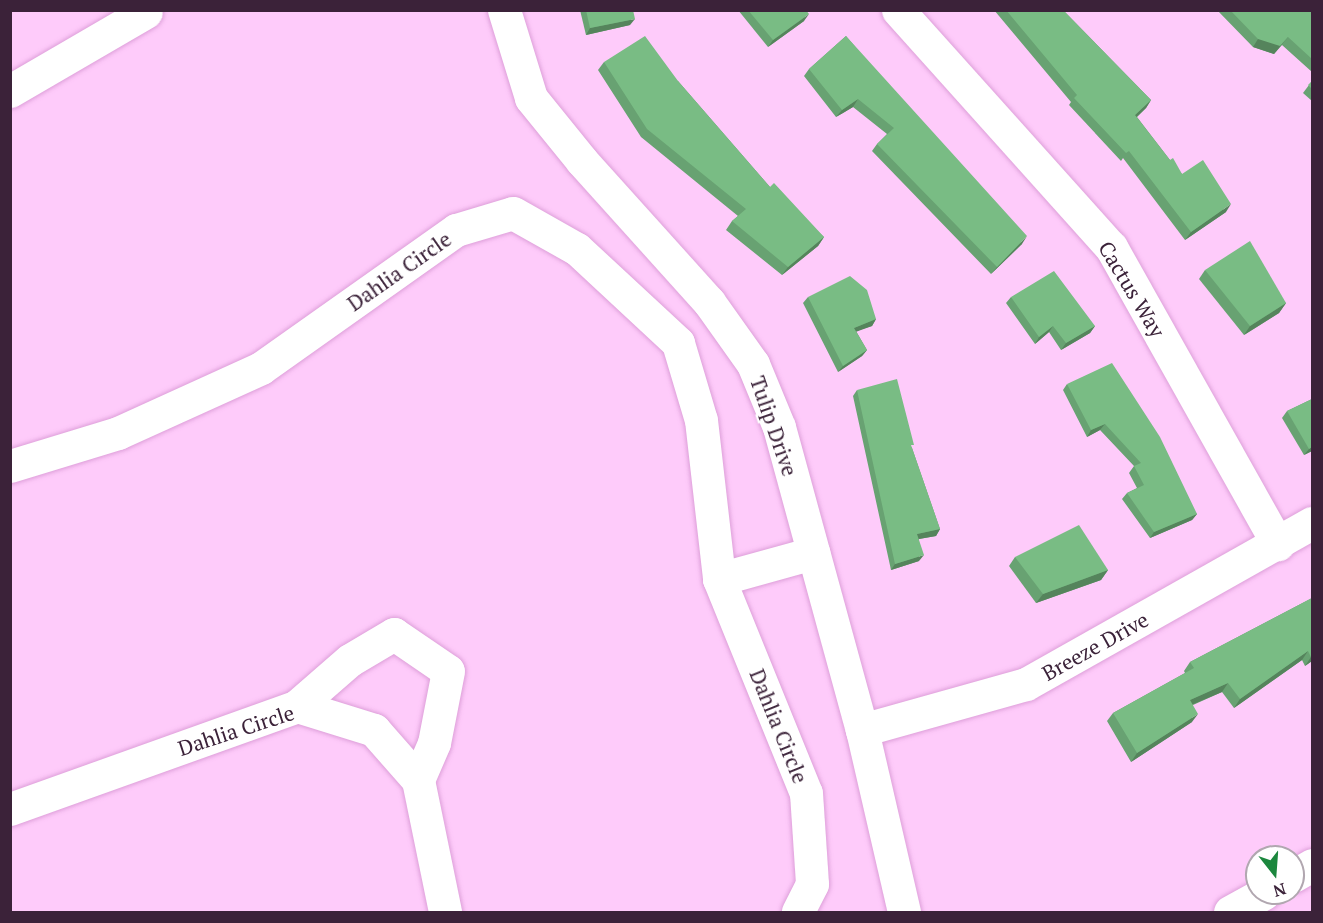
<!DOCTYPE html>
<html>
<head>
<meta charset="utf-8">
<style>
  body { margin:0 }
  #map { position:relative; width:1323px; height:923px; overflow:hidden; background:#fecbfa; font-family:"PT Serif",serif }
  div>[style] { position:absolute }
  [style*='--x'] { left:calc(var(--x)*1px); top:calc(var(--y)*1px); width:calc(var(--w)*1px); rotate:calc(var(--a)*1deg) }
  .roads { filter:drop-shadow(0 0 2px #dd9fd9) drop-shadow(0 0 2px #dd9fd9) }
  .minor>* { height:33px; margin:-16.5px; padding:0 16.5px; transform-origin:16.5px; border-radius:16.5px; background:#fff }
  .major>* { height:33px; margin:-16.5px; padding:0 16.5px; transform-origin:16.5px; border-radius:16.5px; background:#fff }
  .wall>* { inset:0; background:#68a272 }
  .shaded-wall>* { inset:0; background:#55845c }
  .building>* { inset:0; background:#79bc84 }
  span { translate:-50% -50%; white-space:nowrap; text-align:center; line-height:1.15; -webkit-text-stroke:4.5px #fff; paint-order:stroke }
  .street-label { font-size:21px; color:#3b2239 }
  .frame { position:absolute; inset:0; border:12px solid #3b2239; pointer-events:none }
  .north { position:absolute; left:1245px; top:845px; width:60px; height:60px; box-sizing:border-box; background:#fff; border:2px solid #b1a7b0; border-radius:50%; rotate:163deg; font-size:16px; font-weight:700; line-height:24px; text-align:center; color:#3b2239 }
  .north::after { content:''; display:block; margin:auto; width:21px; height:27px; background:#1c873e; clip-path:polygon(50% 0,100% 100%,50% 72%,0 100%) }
</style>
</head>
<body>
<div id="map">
  <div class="roads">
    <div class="minor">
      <i style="--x:504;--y:10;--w:92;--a:72.9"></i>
      <i style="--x:531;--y:98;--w:81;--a:51"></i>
      <i style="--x:582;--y:161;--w:190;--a:48"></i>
      <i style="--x:709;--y:302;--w:76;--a:54.6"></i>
      <i style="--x:753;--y:364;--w:68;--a:67.6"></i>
      <i style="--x:779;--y:427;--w:314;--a:74.7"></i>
      <i style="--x:862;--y:730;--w:187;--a:77"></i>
      <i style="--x:898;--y:10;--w:319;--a:48.1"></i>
      <i style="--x:1111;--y:247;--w:341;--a:60.7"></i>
      <i style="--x:10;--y:91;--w:157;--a:-30.2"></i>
      <i style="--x:10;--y:466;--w:113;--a:-17"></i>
      <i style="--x:118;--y:433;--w:157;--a:-24.4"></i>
      <i style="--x:261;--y:368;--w:239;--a:-35.3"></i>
      <i style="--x:456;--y:230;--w:59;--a:-16.6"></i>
      <i style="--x:513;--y:213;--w:73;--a:29.4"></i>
      <i style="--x:577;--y:249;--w:138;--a:42.9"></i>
      <i style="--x:678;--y:343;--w:80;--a:73.4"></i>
      <i style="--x:701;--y:420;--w:160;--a:83.5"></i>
      <i style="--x:719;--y:579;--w:231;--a:67.9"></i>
      <i style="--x:806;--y:793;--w:91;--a:86.2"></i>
      <i style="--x:812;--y:884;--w:31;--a:117"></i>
      <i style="--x:719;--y:579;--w:98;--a:-15.5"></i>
      <i style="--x:297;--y:706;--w:70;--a:-41"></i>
      <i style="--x:350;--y:660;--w:51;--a:-30.6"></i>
      <i style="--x:394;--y:634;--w:65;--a:34.4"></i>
      <i style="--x:448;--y:671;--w:73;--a:101"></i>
      <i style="--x:434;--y:743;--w:40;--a:113.4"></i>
      <i style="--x:862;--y:730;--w:170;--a:-15.7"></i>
      <i style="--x:1026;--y:684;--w:328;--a:-29.4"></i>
      <i style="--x:10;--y:809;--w:305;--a:-19.7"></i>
      <i style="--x:297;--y:706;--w:81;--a:17.3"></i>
      <i style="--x:374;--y:730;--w:67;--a:48.7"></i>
      <i style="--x:418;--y:780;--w:135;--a:78.4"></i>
    </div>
    <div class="major">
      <i style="--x:1293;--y:876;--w:22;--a:-30"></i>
      <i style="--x:1230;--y:912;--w:39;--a:-29"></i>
    </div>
  </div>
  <div class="wall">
    <i style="clip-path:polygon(580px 10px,633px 10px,630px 25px,586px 35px)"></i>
    <i style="clip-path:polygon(738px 10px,806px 10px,804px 21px,768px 47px)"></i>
    <i style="clip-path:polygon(994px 10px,1063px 10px,1151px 100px,1146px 108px,1137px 117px,1170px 160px,1182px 174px,1226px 212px,1185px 240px,1123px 158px,1121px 161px,1069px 105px,1071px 102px)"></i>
    <i style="clip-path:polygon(1217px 10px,1312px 10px,1312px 72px,1282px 45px,1274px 54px,1253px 47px)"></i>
    <i style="clip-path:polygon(846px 36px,1022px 244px,991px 274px,872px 151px,877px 144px,887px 134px,853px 107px,836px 117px,804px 76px,809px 69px)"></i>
    <i style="clip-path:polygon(604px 62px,678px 81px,770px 187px,824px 237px,818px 246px,782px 275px,726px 230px,732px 221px,738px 216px,641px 137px,598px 70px)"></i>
    <i style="clip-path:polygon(1312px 81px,1312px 101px,1303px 93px)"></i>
    <i style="clip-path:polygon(1205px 270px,1286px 303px,1279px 313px,1244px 335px,1199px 279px)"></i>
    <i style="clip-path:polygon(808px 297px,876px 319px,872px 326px,856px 331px,867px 350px,862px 356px,838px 372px,803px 303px)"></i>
    <i style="clip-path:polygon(1011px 297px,1095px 326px,1090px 333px,1061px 350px,1049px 332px,1035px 344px,1006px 303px)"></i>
    <i style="clip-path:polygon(1067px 384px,1197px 514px,1192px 520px,1150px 538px,1122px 499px,1127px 493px,1137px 488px,1129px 473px,1134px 466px,1100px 430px,1087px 437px,1063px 390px)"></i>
    <i style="clip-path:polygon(857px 390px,912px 448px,940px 529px,936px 536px,919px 539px,919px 561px,891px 570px,853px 396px)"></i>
    <i style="clip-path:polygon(1312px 399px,1312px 451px,1304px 455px,1282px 418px,1287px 411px)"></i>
    <i style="clip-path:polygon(1015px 557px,1108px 570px,1101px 580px,1036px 603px,1009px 566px)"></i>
    <i style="clip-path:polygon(1312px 598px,1312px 661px,1305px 666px,1302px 660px,1234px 708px,1222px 692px,1193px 705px,1192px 722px,1131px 762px,1107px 721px,1113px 713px,1185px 673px,1184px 671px,1190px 662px)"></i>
  </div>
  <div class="shaded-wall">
    <i style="clip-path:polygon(809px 14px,804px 21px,768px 47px,773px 40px)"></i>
    <i style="clip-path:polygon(635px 19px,630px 25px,586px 35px,590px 28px)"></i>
    <i style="clip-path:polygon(1288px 37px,1274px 54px,1253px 47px,1258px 39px)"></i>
    <i style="clip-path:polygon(858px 99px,853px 107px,836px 117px,842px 110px)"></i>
    <i style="clip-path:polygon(1151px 100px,1146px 108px,1130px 123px,1135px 115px)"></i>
    <i style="clip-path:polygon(1231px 204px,1226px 212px,1185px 240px,1191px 232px)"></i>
    <i style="clip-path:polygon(1027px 236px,1022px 244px,991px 274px,997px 267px)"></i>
    <i style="clip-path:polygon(824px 237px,818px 246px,782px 275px,788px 267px)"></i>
    <i style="clip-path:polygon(1286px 303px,1279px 313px,1244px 335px,1250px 326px)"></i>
    <i style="clip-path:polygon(876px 319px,872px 326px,850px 334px,854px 328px)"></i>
    <i style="clip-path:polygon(1053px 326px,1049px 332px,1035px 344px,1039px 337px)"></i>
    <i style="clip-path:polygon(1095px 326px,1090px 333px,1061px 350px,1066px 343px)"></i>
    <i style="clip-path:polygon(867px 350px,862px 356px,838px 372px,843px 366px)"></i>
    <i style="clip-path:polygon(1105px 424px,1100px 430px,1087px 437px,1091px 430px)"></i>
    <i style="clip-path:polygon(1312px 447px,1312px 451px,1304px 455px,1309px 449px)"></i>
    <i style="clip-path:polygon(1197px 514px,1192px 520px,1150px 538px,1154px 532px)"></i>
    <i style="clip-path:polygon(940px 529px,936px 536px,913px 540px,917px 534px)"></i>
    <i style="clip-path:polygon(924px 555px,919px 561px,891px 570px,895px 564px)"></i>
    <i style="clip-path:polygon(1108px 570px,1101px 580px,1036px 603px,1043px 594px)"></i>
    <i style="clip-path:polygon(1308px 651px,1302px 660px,1234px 708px,1240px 699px)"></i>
    <i style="clip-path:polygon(1312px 656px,1312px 661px,1305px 666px,1311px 657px)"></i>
    <i style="clip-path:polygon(1228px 683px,1222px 692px,1184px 708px,1190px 700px)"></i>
    <i style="clip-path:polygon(1198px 714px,1192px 722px,1131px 762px,1137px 753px)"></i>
  </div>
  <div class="building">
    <i style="clip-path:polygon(586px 10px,633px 10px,635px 19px,590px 28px)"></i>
    <i style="clip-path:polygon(748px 10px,806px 10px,809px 14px,773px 40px)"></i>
    <i style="clip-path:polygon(1006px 10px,1063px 10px,1151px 100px,1135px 115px,1170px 160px,1173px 158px,1182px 174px,1203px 160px,1231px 204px,1191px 232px,1129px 151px,1126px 153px,1074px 98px,1077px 95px)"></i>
    <i style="clip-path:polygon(1230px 10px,1312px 10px,1312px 59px,1288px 37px,1280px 46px,1258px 39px)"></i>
    <i style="clip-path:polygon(645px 36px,678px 81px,770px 187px,774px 183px,824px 237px,788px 267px,732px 221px,746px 209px,647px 129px,604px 62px)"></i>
    <i style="clip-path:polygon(846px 36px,1027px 236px,997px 267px,877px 144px,894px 128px,858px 99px,842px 110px,809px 69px)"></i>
    <i style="clip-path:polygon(1312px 81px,1312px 89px,1308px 85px)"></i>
    <i style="clip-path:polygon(1250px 241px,1286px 303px,1250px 326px,1205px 270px)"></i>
    <i style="clip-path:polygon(1054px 271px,1095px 326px,1066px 343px,1053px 326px,1039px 337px,1011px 297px)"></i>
    <i style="clip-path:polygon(850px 276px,867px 290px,876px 319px,854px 328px,867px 350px,843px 366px,808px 297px)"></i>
    <i style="clip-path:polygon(1112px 363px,1160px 437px,1197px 514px,1154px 532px,1127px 493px,1144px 485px,1134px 466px,1141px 463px,1105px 424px,1091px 430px,1067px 384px)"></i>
    <i style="clip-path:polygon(897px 379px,914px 445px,911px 445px,940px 529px,917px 534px,924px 555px,895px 564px,857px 390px)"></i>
    <i style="clip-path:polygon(1312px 399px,1312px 447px,1309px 449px,1287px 411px)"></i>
    <i style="clip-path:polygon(1079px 525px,1108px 570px,1043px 594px,1015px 557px)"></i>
    <i style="clip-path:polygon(1312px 598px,1312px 656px,1311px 657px,1308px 651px,1240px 699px,1228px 683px,1190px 700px,1198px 714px,1137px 753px,1113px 713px,1194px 668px,1190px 662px)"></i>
  </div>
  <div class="street-label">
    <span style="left:399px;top:271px;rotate:-35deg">Dahlia Circle</span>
    <span style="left:1132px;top:289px;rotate:59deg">Cactus Way</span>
    <span style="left:774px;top:426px;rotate:71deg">Tulip Drive</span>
    <span style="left:1095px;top:646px;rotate:-29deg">Breeze Drive</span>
    <span style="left:779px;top:726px;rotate:68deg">Dahlia Circle</span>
    <span style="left:236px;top:730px;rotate:-18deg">Dahlia Circle</span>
  </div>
  <div class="frame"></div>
  <div class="north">N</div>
</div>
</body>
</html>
